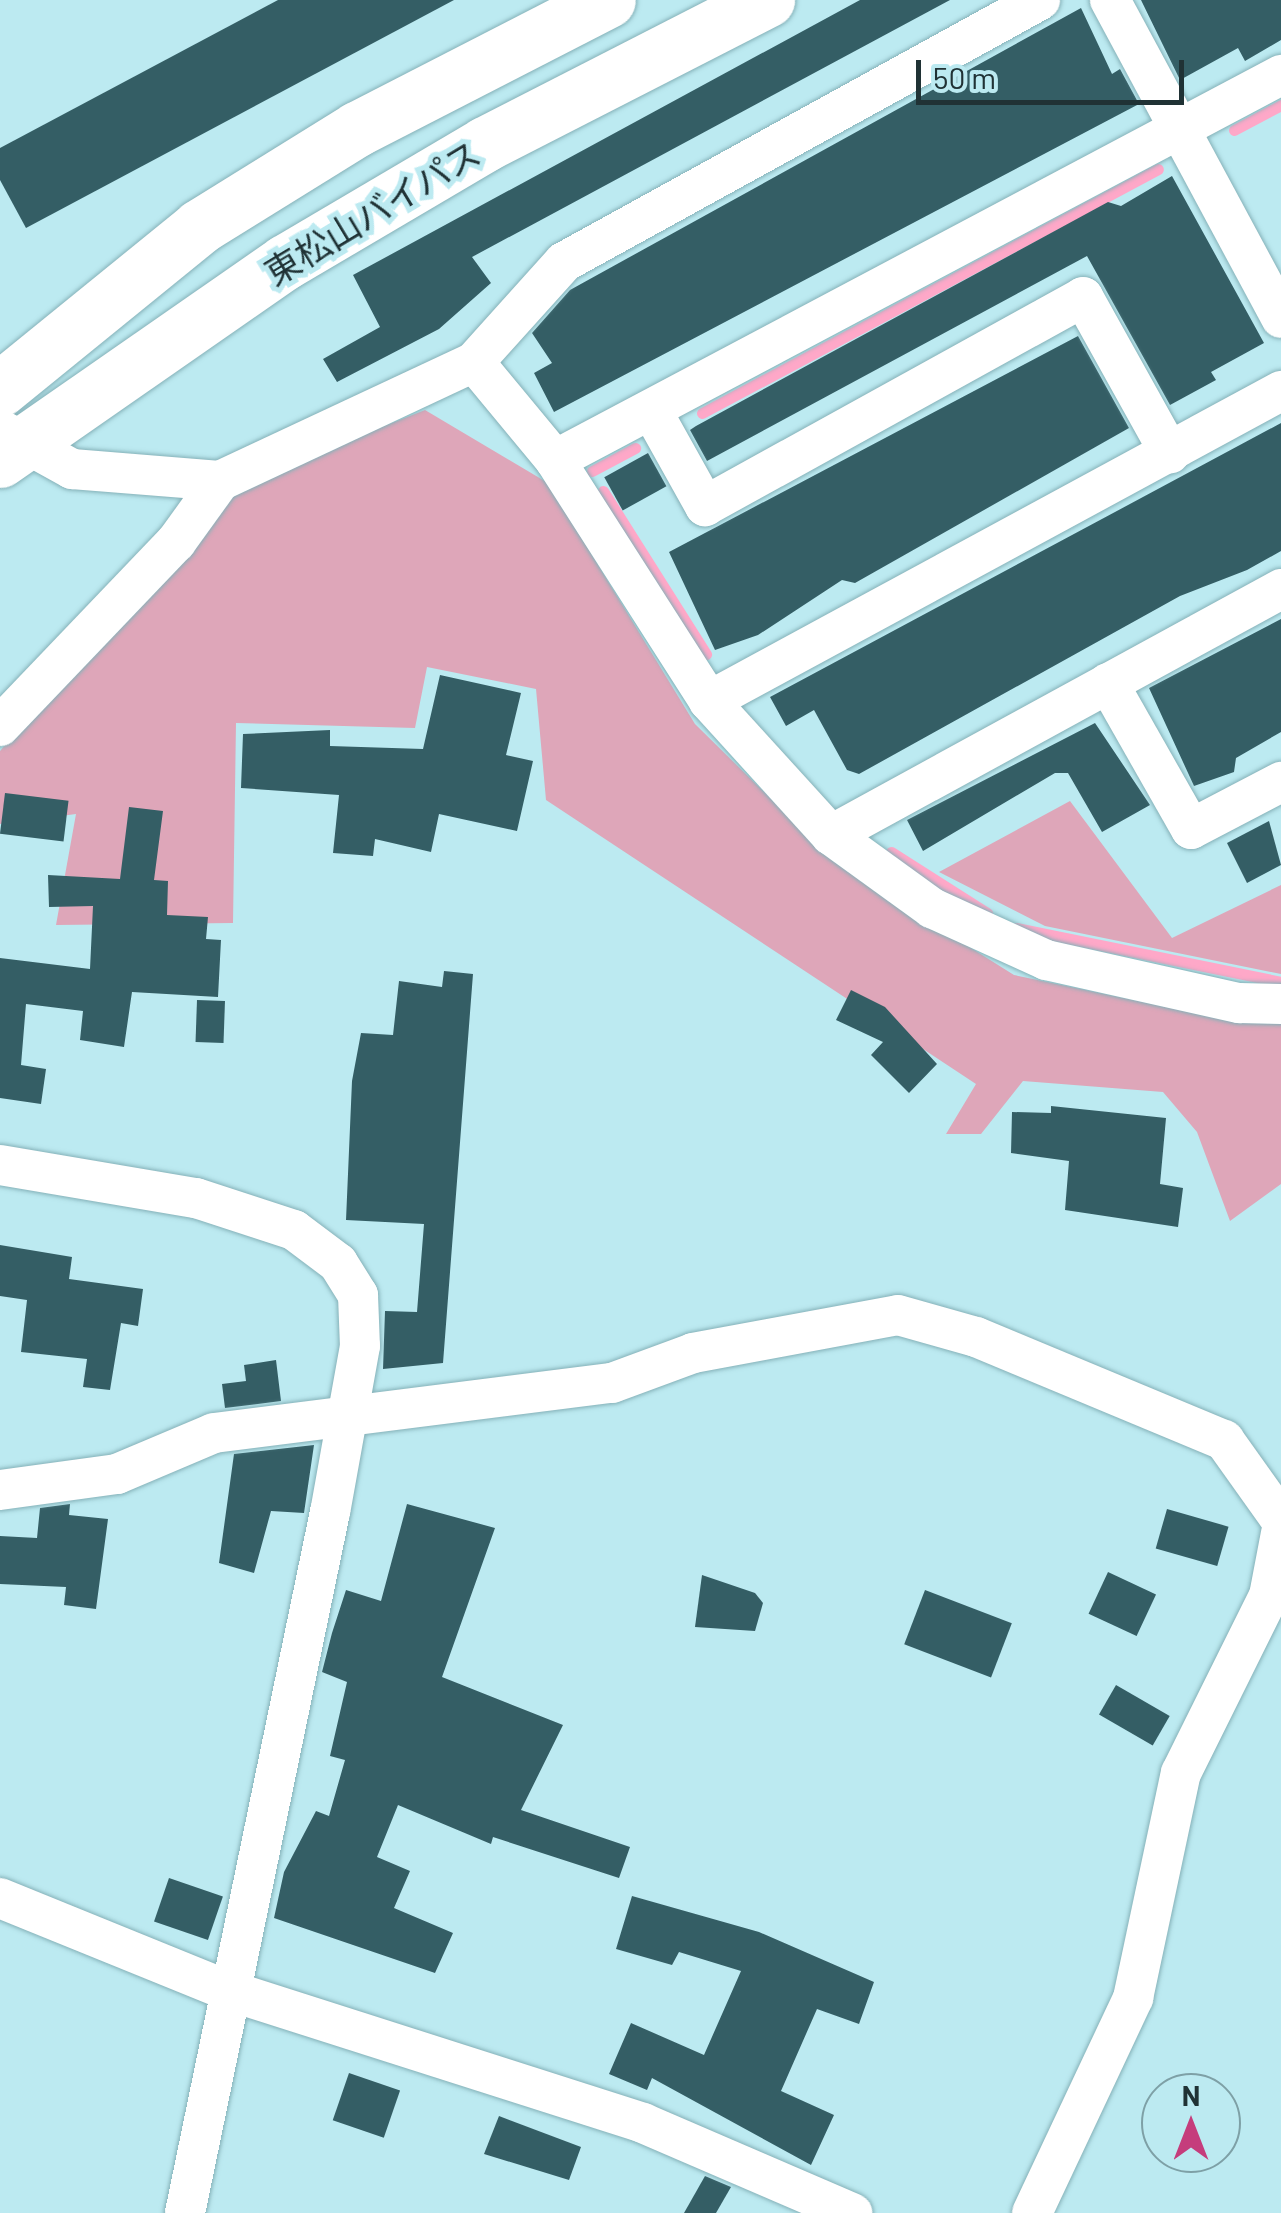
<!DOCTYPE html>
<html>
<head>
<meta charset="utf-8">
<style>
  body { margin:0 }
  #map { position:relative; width:1281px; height:2213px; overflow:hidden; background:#bceaf1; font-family:Barlow,"Noto Sans JP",sans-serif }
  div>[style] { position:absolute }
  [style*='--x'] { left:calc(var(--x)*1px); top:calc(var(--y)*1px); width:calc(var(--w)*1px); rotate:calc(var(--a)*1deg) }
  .green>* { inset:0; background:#dea6b9 }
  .stream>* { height:11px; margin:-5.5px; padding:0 5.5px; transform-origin:5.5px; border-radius:5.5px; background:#fea8c8 }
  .building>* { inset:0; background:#345e65; transform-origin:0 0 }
  .roads { filter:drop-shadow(0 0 2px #85b1b8) drop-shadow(0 0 2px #85b1b8) }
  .minor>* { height:40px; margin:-20px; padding:0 20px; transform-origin:20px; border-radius:20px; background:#fff }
  .highway>* { height:55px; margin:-27.5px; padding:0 27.5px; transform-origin:27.5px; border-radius:27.5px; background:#fff }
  span { translate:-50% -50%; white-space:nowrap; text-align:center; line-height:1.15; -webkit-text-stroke:10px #bceaf1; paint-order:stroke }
  .street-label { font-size:35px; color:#203235 }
  .north { position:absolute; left:1141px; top:2073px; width:100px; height:100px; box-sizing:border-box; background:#bceaf1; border:2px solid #7ea0a6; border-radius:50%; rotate:0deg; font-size:28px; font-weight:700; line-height:40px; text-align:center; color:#203235 }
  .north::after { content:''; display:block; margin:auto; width:35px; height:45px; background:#c53d7c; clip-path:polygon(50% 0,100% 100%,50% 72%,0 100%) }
  .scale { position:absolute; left:916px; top:60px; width:268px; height:45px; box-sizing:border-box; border:5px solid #203235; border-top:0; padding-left:12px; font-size:30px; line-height:35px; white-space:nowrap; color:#203235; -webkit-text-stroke:8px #bceaf1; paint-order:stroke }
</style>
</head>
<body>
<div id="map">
  <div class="green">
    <i style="clip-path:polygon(425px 410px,548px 483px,695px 724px,837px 864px,1014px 975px,1238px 1022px,1281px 1022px,1281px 1184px,1230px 1221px,1197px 1132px,1163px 1092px,1023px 1081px,981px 1134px,946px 1134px,976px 1084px,546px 800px,536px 689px,427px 667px,415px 728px,236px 723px,233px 923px,56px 925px,76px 814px,0 824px,0 751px,234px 485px)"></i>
    <i style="clip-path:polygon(1070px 801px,1172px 938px,1281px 885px,1281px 974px,1045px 926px,939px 872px)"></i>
  </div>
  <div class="stream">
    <i style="--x:1234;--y:130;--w:53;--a:-28"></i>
    <i style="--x:702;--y:413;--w:517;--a:-28.15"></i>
    <i style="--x:592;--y:471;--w:49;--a:-28.1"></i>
    <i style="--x:603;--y:491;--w:193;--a:57.7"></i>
    <i style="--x:891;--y:852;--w:114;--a:32.4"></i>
    <i style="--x:1016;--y:928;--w:270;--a:11.5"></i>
  </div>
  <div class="building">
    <i style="clip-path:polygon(278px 0,454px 0,26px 228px,0 180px,0 148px)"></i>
    <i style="clip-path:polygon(860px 0,950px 0,472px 257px,491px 283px,439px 329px,337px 382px,323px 359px,380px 327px,353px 275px)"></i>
    <i style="clip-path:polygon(1141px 0,1281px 0,1281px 40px,1245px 61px,1238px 48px,1180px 80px)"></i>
    <i style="clip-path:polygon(1081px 8px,1112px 74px,1120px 69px,1139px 104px,554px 412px,534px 373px,552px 363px,532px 333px,570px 290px)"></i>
    <i style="clip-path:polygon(1172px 176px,1264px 343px,1211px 372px,1216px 380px,1170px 405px,1087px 256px,707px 461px,690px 430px,696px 426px,1108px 202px,1121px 206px)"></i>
    <i style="clip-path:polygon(1078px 336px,1129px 428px,855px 583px,842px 580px,758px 635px,715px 650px,669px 552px)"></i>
    <i style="clip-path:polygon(1281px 423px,1281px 551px,1247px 570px,1180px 596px,859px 774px,847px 770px,814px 710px,786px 726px,770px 697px)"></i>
    <i style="left:648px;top:453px;width:38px;height:50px;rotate:61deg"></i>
    <i style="clip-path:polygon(1281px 619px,1281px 732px,1236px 758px,1234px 772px,1194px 786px,1149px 688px)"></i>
    <i style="clip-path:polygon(440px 675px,521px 693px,506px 755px,533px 761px,517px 831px,439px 814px,431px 852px,375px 839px,373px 856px,333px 853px,339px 795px,241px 788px,243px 734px,330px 730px,330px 746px,423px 749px)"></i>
    <i style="clip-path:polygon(1095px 723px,1150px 805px,1102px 832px,1068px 773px,1055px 773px,923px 851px,907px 820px)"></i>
    <i style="left:5px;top:793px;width:64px;height:41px;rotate:7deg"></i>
    <i style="clip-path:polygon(129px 807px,163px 811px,154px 880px,168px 881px,167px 915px,208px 917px,206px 939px,221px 940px,218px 997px,132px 992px,124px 1047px,80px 1040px,83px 1011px,26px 1004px,21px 1065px,46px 1069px,41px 1104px,0 1098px,0 958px,90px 969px,93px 906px,49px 907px,48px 875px,120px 879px)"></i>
    <i style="clip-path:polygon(1269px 821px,1281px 865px,1247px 883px,1227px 843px)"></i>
    <i style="clip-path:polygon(444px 971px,473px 974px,443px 1363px,383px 1369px,385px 1311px,417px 1312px,424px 1224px,346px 1220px,352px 1081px,361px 1033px,393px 1035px,399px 981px,442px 987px)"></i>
    <i style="clip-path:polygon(851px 990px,885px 1007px,937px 1064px,909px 1093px,871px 1055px,883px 1042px,836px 1020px)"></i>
    <i style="left:197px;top:1000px;width:28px;height:42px;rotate:2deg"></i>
    <i style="clip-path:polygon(1051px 1106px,1166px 1118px,1160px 1184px,1183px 1188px,1178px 1227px,1065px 1210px,1069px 1161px,1011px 1153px,1012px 1112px,1051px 1113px)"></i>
    <i style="clip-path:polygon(0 1245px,72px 1257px,69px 1279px,143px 1289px,138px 1326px,121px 1323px,110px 1390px,83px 1387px,87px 1359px,21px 1352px,27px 1300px,0 1296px)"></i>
    <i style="clip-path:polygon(276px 1360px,281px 1401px,225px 1408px,222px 1384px,246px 1381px,244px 1365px)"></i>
    <i style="clip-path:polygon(314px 1445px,304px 1513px,271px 1511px,254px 1573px,219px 1563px,234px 1454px)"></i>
    <i style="clip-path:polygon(70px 1504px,69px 1515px,108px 1519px,96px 1609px,64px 1605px,66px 1587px,0 1584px,0 1536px,37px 1538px,40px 1508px)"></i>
    <i style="clip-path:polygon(407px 1504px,495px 1528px,442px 1677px,563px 1725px,521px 1810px,630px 1847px,619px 1878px,493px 1837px,491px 1844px,398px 1805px,377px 1857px,410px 1871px,394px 1908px,453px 1933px,435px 1973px,274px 1918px,284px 1872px,316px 1811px,329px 1816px,345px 1760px,330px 1756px,347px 1682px,322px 1672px,332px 1633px,346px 1590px,381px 1601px)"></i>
    <i style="left:1167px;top:1509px;width:64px;height:41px;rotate:16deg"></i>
    <i style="left:1108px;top:1572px;width:53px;height:46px;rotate:25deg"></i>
    <i style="clip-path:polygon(702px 1575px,755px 1593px,763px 1603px,755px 1631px,695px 1627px)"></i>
    <i style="left:925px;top:1590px;width:93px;height:58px;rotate:21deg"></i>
    <i style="left:1116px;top:1685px;width:62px;height:34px;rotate:30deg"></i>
    <i style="left:169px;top:1878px;width:57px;height:46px;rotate:19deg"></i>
    <i style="clip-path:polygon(632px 1896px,759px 1932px,874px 1982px,859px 2024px,817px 2009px,781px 2091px,834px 2115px,811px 2165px,652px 2078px,647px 2090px,609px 2074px,631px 2023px,704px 2055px,741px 1971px,679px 1952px,672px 1965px,616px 1949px)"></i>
    <i style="left:349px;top:2073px;width:54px;height:50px;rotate:19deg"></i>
    <i style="clip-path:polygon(499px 2116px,581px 2147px,569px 2180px,484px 2154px)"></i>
    <i style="clip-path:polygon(705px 2176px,731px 2187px,716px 2213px,684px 2213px)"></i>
  </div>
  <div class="roads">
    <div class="minor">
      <i style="--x:1040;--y:0;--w:543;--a:151.17"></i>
      <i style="--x:564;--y:262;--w:135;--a:132"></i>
      <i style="--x:474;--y:362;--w:127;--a:50.4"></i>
      <i style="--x:555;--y:460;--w:286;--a:57.4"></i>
      <i style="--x:709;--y:701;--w:181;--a:47.7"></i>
      <i style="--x:831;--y:835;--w:125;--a:35.9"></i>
      <i style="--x:932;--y:908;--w:125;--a:24.5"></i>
      <i style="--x:1046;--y:960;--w:198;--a:12.6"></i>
      <i style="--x:1239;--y:1003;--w:42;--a:1.4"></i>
      <i style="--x:1110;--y:0;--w:361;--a:61.7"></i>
      <i style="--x:653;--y:413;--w:107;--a:60.8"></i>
      <i style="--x:705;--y:506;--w:432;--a:-28.9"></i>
      <i style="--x:1083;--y:297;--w:179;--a:60.9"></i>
      <i style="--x:5;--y:432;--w:77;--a:28.9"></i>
      <i style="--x:72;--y:469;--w:148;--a:4.6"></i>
      <i style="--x:220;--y:481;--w:280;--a:-25.1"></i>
      <i style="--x:555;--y:460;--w:822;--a:-27.94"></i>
      <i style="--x:1108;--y:683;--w:168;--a:60.4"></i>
      <i style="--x:1191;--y:829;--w:102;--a:-27.6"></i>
      <i style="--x:709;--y:701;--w:651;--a:-28.46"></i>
      <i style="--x:0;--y:726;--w:255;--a:-46.3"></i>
      <i style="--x:176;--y:542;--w:75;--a:-54.2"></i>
      <i style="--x:831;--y:835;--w:513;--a:-28.66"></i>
      <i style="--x:0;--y:1165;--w:199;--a:9.6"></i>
      <i style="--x:196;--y:1198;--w:103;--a:18.1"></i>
      <i style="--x:294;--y:1230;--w:55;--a:36.9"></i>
      <i style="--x:338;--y:1263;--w:38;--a:58"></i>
      <i style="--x:358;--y:1295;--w:51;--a:87.8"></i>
      <i style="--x:360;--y:1346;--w:169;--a:100.2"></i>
      <i style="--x:330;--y:1512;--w:716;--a:101.69"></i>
      <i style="--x:0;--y:1490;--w:118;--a:-7.8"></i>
      <i style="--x:117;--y:1474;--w:105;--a:-22.9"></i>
      <i style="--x:214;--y:1433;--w:401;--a:-7.2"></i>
      <i style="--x:612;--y:1383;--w:86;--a:-20.3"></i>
      <i style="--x:693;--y:1353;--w:208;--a:-10.5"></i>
      <i style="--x:898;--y:1315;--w:81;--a:15.8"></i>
      <i style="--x:976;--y:1337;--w:269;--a:22.6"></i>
      <i style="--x:1224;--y:1440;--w:98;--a:54.5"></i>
      <i style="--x:0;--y:1898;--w:245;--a:22.1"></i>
      <i style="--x:227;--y:1990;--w:437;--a:17.7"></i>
      <i style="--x:643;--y:2123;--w:228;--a:23.3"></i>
      <i style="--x:1032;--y:2213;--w:238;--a:-64.8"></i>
      <i style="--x:1133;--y:1998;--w:230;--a:-78"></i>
      <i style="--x:1181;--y:1773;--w:198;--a:-63.6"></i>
      <i style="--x:1269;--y:1596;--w:64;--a:-79.2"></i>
    </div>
    <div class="highway">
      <i style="--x:0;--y:389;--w:257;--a:-39.1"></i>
      <i style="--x:199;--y:227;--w:186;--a:-31.8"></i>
      <i style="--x:357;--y:129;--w:282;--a:-27.2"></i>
      <i style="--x:0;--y:460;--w:347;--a:-34.8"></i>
      <i style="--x:285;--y:262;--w:232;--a:-30.5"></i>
      <i style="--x:485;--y:144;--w:317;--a:-27.1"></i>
    </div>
  </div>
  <div class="street-label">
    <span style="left:372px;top:212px;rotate:-31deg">東松山バイパス</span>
  </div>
  <div class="north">N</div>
  <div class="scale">50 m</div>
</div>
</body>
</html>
